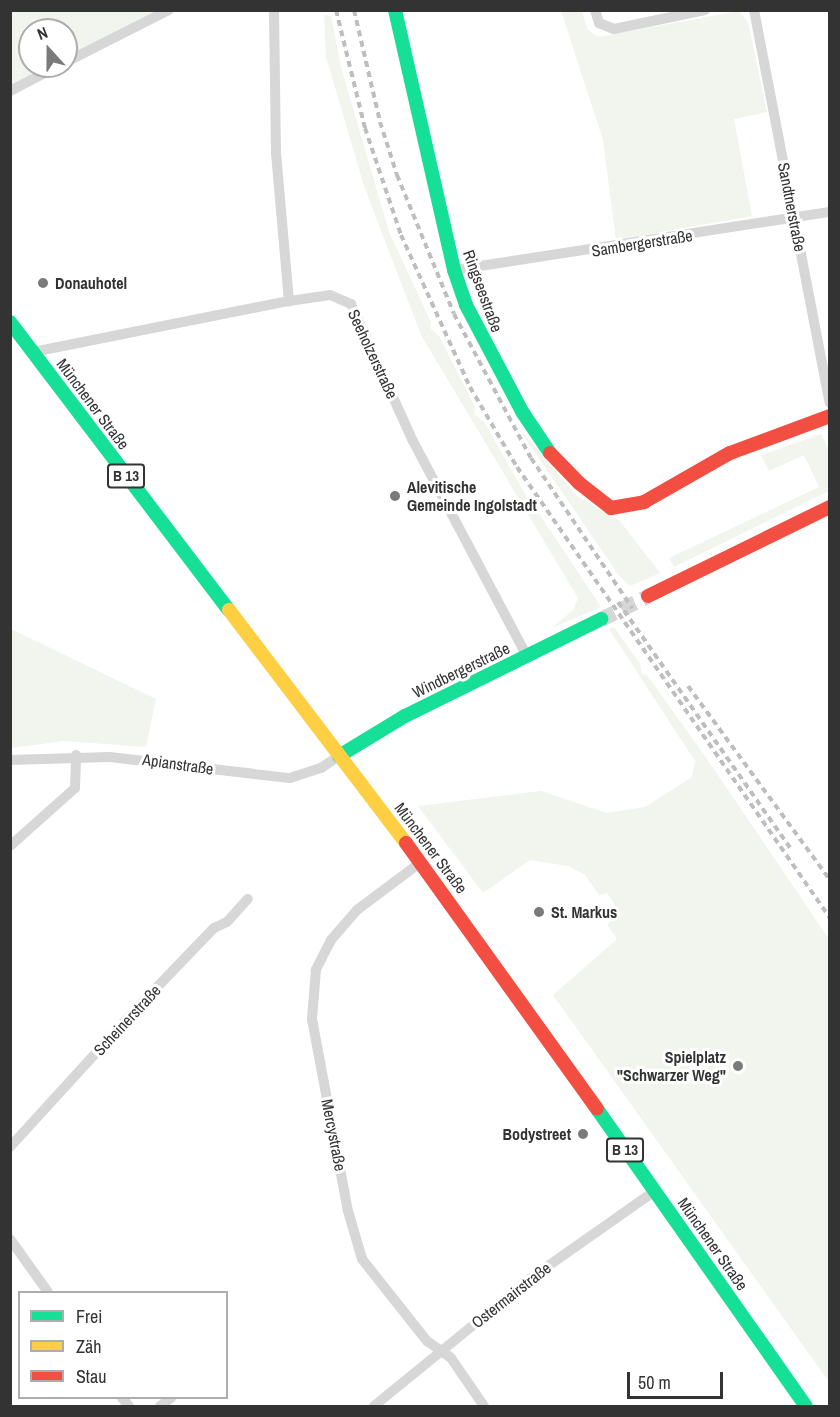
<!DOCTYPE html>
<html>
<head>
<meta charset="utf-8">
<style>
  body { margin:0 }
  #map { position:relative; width:840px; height:1417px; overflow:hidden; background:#fff; font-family:"Archivo Narrow",sans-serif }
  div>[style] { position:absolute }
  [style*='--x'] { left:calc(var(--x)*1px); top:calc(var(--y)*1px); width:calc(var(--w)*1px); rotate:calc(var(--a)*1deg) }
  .green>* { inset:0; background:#f1f5ed }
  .secondary-tunnel>* { height:15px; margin-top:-7.5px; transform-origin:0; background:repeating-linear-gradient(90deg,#d6d6d6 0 15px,transparent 0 23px) }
  .street>* { height:10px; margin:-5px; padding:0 5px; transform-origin:5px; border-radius:5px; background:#d7d7d7 }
  .fast>* { height:14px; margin:-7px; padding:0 7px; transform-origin:7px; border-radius:7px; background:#16e098 }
  .slow>* { height:14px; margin:-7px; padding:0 7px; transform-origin:7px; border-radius:7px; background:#ffcf43 }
  .jam>* { height:14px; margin:-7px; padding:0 7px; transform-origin:7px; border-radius:7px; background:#f24e42 }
  .rail>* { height:4px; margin-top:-2px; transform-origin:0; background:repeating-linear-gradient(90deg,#bebebe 0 6px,transparent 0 10.5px) }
  .dots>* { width:16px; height:16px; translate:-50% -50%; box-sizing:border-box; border:3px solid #fff; border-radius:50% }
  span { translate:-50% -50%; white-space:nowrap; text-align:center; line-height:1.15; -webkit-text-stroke:6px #fff; paint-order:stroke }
  .shield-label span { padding:2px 4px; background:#fff; border:2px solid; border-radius:4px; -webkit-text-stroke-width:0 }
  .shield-label { font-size:15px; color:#333; font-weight:700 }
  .street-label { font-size:16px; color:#333 }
  .poi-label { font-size:16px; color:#333; font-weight:700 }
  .left { translate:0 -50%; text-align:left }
  .right { translate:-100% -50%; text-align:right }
  .frame { position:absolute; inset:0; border:12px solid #333; pointer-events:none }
  .legend { position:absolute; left:18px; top:1291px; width:210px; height:108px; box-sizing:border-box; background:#fff; border:2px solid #adadad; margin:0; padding:8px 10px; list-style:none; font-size:18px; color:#333 }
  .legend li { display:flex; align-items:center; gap:12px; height:30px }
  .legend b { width:30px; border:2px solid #adadad }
  .north { position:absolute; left:18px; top:18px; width:60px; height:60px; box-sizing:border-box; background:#fff; border:2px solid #adadad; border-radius:50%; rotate:339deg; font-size:16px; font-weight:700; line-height:24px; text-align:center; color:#333 }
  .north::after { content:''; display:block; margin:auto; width:21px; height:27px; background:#7a7a7a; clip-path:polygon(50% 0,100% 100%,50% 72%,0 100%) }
  .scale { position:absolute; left:627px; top:1372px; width:96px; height:27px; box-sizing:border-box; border:3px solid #333; border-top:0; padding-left:8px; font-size:18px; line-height:21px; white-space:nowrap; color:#333; -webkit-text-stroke:4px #fff; paint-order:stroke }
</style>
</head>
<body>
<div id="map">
  <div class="green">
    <i style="clip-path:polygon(10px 11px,162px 11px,66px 57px,66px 30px,30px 30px,30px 66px,47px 66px,11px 85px)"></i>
    <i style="clip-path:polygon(561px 11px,582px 11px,588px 30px,598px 37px,739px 11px,748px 22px,767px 112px,734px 119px,752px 216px,616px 240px,603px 140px)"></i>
    <i style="clip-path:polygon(324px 15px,331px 16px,341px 67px,389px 232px,431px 322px,430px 328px,439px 336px,475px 407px,474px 414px,484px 422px,528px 499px,527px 504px,536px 509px,601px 607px,552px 628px,573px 610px,578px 598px,421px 335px,364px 186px,326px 57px)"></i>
    <i style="clip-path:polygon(517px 426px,577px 496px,620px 521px,660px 573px,630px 586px,620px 577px)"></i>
    <i style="clip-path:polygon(821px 434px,829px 450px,829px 491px,674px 567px,669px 558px,819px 487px,804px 455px,769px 471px,761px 455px)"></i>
    <i style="clip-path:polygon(614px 627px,640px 664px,642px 674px,647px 675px,707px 759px,829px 939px,829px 1382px,553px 995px,617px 939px,607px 924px,621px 914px,607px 893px,599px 895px,585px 875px,568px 866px,530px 860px,483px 893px,418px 806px,541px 791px,607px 813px,645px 807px,692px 777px,695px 761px,609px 629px)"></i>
    <i style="clip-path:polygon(11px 629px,156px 699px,146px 747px,64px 741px,11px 748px)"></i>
  </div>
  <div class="secondary-tunnel">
    <i style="--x:601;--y:619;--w:52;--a:-26.1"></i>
  </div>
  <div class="street">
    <i style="--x:274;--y:10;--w:143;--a:89.2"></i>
    <i style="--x:276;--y:153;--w:149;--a:85"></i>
    <i style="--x:289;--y:301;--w:41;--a:-8.3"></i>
    <i style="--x:330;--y:295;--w:23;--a:23"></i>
    <i style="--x:351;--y:304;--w:150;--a:65.7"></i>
    <i style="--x:413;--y:441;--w:243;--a:62.1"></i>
    <i style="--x:595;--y:10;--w:14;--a:73"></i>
    <i style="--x:599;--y:23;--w:16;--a:22"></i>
    <i style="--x:614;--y:29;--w:93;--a:-11.8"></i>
    <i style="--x:754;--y:10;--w:400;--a:79.1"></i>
    <i style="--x:66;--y:62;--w:115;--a:-26.8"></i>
    <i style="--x:10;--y:91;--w:54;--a:-27.5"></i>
    <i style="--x:454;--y:270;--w:380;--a:-8.8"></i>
    <i style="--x:33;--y:352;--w:261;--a:-11.3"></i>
    <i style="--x:10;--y:760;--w:100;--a:-1.7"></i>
    <i style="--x:110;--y:757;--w:181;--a:6.7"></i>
    <i style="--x:290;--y:778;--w:33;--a:-18"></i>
    <i style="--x:321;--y:768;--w:22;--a:-34"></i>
    <i style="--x:10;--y:846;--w:87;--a:-41.7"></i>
    <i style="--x:75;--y:788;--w:33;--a:-88"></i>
    <i style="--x:421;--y:862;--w:80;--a:143.1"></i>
    <i style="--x:357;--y:910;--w:40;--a:131"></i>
    <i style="--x:331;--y:940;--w:34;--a:117"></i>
    <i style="--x:316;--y:970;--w:49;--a:94.7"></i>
    <i style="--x:312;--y:1019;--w:195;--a:79.4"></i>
    <i style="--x:348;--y:1211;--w:50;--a:73.7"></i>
    <i style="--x:362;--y:1259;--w:105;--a:51.6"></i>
    <i style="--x:427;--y:1341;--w:29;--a:35"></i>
    <i style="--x:451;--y:1358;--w:58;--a:55.5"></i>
    <i style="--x:10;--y:1147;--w:187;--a:-47.6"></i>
    <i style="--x:136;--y:1009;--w:112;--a:-46.1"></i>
    <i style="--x:214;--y:928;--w:14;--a:-25"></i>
    <i style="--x:227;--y:922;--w:31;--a:-48"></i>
    <i style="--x:10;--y:1239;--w:65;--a:54.4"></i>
    <i style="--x:122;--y:1398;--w:11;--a:49"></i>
    <i style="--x:160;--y:1406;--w:14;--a:-36"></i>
    <i style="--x:374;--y:1406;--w:203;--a:-39.2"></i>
    <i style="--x:531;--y:1278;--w:151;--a:-35.1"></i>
  </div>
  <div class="fast">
    <i style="--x:395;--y:10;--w:267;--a:77.2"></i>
    <i style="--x:454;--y:270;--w:37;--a:71"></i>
    <i style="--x:466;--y:305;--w:122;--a:62.2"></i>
    <i style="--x:523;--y:413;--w:48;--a:56"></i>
    <i style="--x:10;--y:322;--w:362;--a:52.8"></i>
    <i style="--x:339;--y:756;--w:77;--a:-31.2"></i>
    <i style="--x:405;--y:716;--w:219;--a:-26.3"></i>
    <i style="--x:597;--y:1109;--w:363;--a:54.9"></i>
  </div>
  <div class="slow">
    <i style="--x:229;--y:610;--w:293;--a:52.8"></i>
  </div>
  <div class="jam">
    <i style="--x:550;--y:453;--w:42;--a:46"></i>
    <i style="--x:579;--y:483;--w:41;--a:38"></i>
    <i style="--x:611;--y:508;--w:34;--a:-10"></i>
    <i style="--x:644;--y:502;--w:99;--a:-29.7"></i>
    <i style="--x:730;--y:453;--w:107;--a:-20.3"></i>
    <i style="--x:648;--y:596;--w:203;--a:-26.1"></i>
    <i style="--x:406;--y:843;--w:327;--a:54.3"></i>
  </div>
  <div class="rail">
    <i style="--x:336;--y:10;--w:122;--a:76.2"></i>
    <i style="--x:365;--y:128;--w:113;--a:71.4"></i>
    <i style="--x:401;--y:235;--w:167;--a:65.6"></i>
    <i style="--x:470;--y:387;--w:93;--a:59.6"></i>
    <i style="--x:517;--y:467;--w:549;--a:55.24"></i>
    <i style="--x:354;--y:10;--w:115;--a:76.9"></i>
    <i style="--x:380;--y:122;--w:56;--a:72.2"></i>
    <i style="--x:397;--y:175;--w:150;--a:67.7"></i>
    <i style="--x:454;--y:314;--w:163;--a:61.9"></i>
    <i style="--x:531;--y:458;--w:181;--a:56"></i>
    <i style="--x:618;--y:602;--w:300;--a:55"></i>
    <i style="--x:688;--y:686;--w:240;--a:53.8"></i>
  </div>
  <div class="dots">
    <i style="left:43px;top:283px;background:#7a7a7a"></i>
    <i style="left:395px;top:496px;background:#7a7a7a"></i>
    <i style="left:539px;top:912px;background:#7a7a7a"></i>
    <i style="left:738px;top:1066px;background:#7a7a7a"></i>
    <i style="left:583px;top:1134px;background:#7a7a7a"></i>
  </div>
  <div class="shield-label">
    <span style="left:126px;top:476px">B 13</span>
    <span style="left:625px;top:1150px">B 13</span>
  </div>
  <div class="street-label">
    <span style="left:792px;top:207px;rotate:79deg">Sandtnerstraße</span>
    <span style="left:642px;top:243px;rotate:-9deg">Sambergerstraße</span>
    <span style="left:483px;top:291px;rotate:70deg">Ringseestraße</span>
    <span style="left:373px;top:354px;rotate:65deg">Seeholzerstraße</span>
    <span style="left:93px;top:404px;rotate:53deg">Münchener Straße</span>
    <span style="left:461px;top:670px;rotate:-26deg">Windbergerstraße</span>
    <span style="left:178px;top:764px;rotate:8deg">Apianstraße</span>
    <span style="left:431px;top:848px;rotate:53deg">Münchener Straße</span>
    <span style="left:127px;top:1020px;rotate:-47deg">Scheinerstraße</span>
    <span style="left:334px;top:1135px;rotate:79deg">Mercystraße</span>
    <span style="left:713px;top:1244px;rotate:55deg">Münchener Straße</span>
    <span style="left:511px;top:1295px;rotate:-38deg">Ostermairstraße</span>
  </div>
  <div class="poi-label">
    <span class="left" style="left:55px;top:283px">Donauhotel</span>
    <span class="left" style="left:407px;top:496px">Alevitische<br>Gemeinde Ingolstadt</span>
    <span class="left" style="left:551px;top:912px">St. Markus</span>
    <span class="right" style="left:726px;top:1066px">Spielplatz<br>"Schwarzer Weg"</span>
    <span class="right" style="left:571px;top:1134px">Bodystreet</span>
  </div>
  <div class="frame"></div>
  <ul class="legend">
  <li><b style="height:8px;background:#16e098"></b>Frei</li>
  <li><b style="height:8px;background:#ffcf43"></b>Zäh</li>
  <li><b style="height:8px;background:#f24e42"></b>Stau</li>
  </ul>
  <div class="north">N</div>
  <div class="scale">50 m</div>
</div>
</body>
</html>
